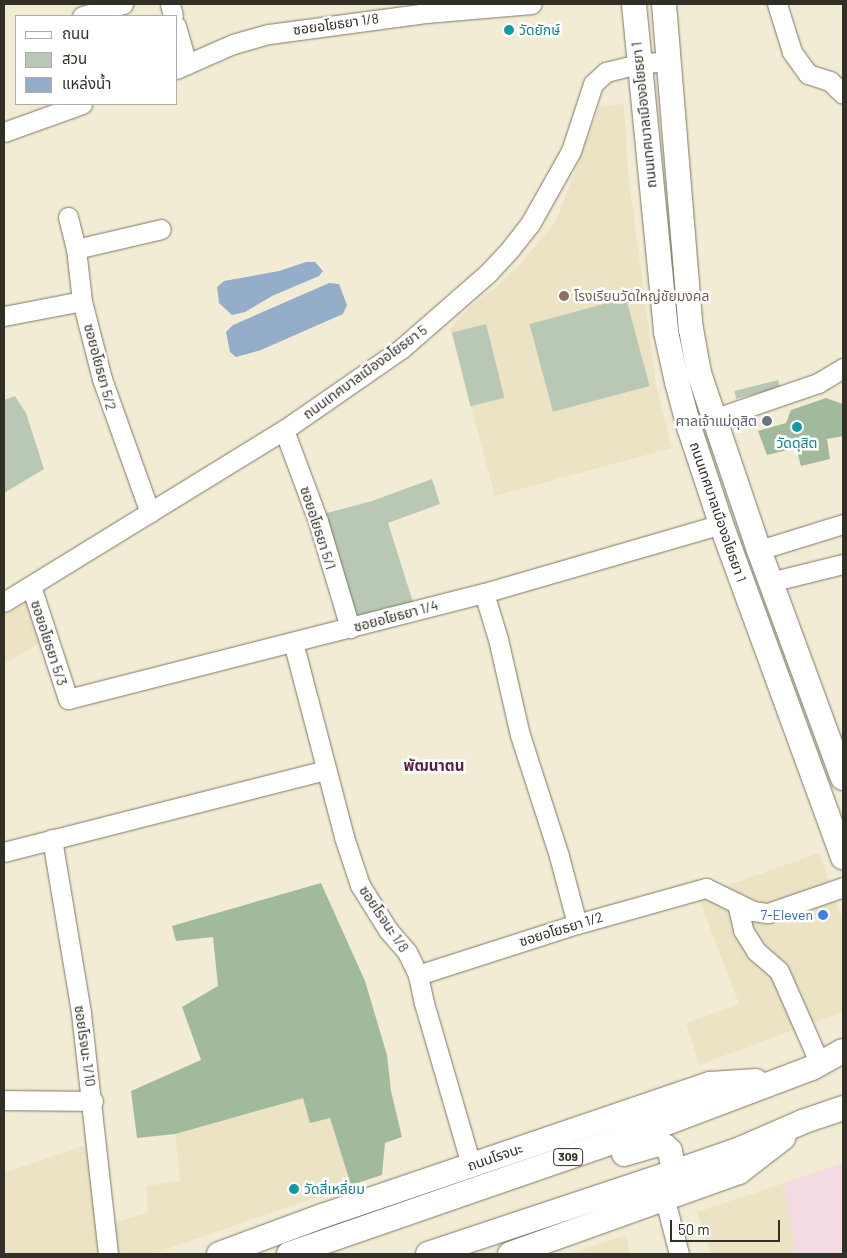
<!DOCTYPE html>
<html>
<head>
<meta charset="utf-8">
<style>
  body { margin:0 }
  #map { position:relative; width:847px; height:1258px; overflow:hidden; background:#f3ecd5; font-family:Barlow,"Noto Sans Thai",sans-serif }
  div>[style] { position:absolute }
  [style*='--x'] { left:calc(var(--x)*1px); top:calc(var(--y)*1px); width:calc(var(--w)*1px); rotate:calc(var(--a)*1deg) }
  .built>* { inset:0; background:#ece3c4 }
  .industrial>* { inset:0; background:#f3dae3 }
  .green>* { inset:0; background:#b8c8b5; transform-origin:0 0 }
  .forest>* { inset:0; background:#a1ba9c }
  .water>* { inset:0; background:#94aeca }
  .roads { filter:drop-shadow(0 0 1px #7d7763) drop-shadow(0 0 1px #7d7763) }
  .minor>* { height:19px; margin:-9.5px; padding:0 9.5px; transform-origin:9.5px; border-radius:9.5px; background:#fff }
  .major>* { height:24px; margin:-12px; padding:0 12px; transform-origin:12px; border-radius:12px; background:#fff }
  .dots>* { width:14px; height:14px; translate:-50% -50%; box-sizing:border-box; border:2px solid #fff; border-radius:50% }
  span { translate:-50% -50%; white-space:nowrap; text-align:center; line-height:1.15; -webkit-text-stroke:5px #fff; paint-order:stroke }
  .shield-label span { padding:1px 4px; background:#fff; border:1px solid; border-radius:4px; -webkit-text-stroke-width:0 }
  .shield-label { font-size:12px; color:#312f26; font-weight:700 }
  .street-label { font-size:14px; color:#312f26 }
  .culture-label { font-size:14px; color:#0d838f }
  .left { translate:0 -50%; text-align:left }
  .education-label { font-size:14px; color:#785e54 }
  .worship-label { font-size:14px; color:#5b616d }
  .right { translate:-100% -50%; text-align:right }
  .shop-label { font-size:14px; color:#366cbe }
  .neighbourhood-label { font-size:15px; color:#5a1f47; font-weight:700 }
  .frame { position:absolute; inset:0; border:5px solid #312f26; pointer-events:none }
  .legend { position:absolute; left:15px; top:15px; width:162px; height:90px; box-sizing:border-box; background:#fff; border:1px solid #adaca8; margin:0; padding:6px 9px; list-style:none; font-size:15px; color:#312f26 }
  .legend li { display:flex; align-items:center; gap:10px; height:25px }
  .legend b { width:25px; border:1px solid #adaca8 }
  .scale { position:absolute; left:670px; top:1220px; width:110px; height:22px; box-sizing:border-box; border:2px solid #312f26; border-top:0; padding-left:6px; font-size:15px; line-height:18px; white-space:nowrap; color:#312f26; -webkit-text-stroke:4px #fff; paint-order:stroke }
</style>
</head>
<body>
<div id="map">
  <div class="built">
    <i style="clip-path:polygon(624px 104px,628px 173px,656px 384px,672px 448px,495px 496px,450px 329px,471px 306px,497px 286px,521px 263px,556px 221px,599px 107px)"></i>
    <i style="clip-path:polygon(29px 601px,43px 641px,4px 664px,4px 616px)"></i>
    <i style="clip-path:polygon(819px 853px,843px 920px,843px 1012px,699px 1065px,686px 1023px,739px 1004px,698px 896px)"></i>
    <i style="clip-path:polygon(303px 1098px,330px 1118px,351px 1185px,153px 1254px,4px 1254px,4px 1166px,6px 1172px,101px 1140px,109px 1225px,148px 1212px,146px 1186px,180px 1181px,175px 1134px)"></i>
    <i style="clip-path:polygon(784px 1183px,796px 1254px,711px 1254px,697px 1212px)"></i>
    <i style="clip-path:polygon(626px 1235px,630px 1254px,569px 1254px)"></i>
  </div>
  <div class="industrial">
    <i style="clip-path:polygon(843px 1163px,843px 1254px,796px 1254px,784px 1183px)"></i>
  </div>
  <div class="green">
    <i style="left:626px;top:298px;width:91px;height:100px;rotate:75deg"></i>
    <i style="left:486px;top:324px;width:76px;height:35px;rotate:76deg"></i>
    <i style="left:778px;top:380px;width:8px;height:45px;rotate:76deg"></i>
    <i style="clip-path:polygon(15px 396px,26px 413px,44px 469px,4px 493px,4px 400px)"></i>
    <i style="clip-path:polygon(432px 479px,440px 504px,388px 523px,413px 602px,357px 616px,351px 612px,323px 514px,372px 501px)"></i>
  </div>
  <div class="forest">
    <i style="clip-path:polygon(826px 398px,843px 404px,843px 436px,827px 439px,830px 459px,801px 466px,796px 448px,767px 455px,758px 431px,786px 423px,791px 410px)"></i>
    <i style="clip-path:polygon(321px 883px,365px 981px,387px 1055px,391px 1091px,402px 1137px,385px 1143px,382px 1175px,351px 1185px,330px 1118px,310px 1123px,303px 1098px,175px 1134px,137px 1138px,131px 1091px,201px 1060px,182px 1007px,218px 986px,213px 937px,176px 941px,172px 926px)"></i>
  </div>
  <div class="water">
    <i style="clip-path:polygon(306px 262px,315px 262px,323px 271px,319px 276px,272px 296px,245px 312px,232px 315px,219px 303px,217px 287px,224px 281px,279px 271px)"></i>
    <i style="clip-path:polygon(329px 283px,339px 284px,347px 305px,343px 314px,261px 350px,236px 357px,230px 352px,226px 332px,233px 325px)"></i>
  </div>
  <div class="roads">
    <div class="minor">
      <i style="--x:170;--y:4;--w:12;--a:76"></i>
      <i style="--x:777;--y:4;--w:50;--a:72.6"></i>
      <i style="--x:792;--y:52;--w:27;--a:54"></i>
      <i style="--x:808;--y:74;--w:23;--a:18"></i>
      <i style="--x:830;--y:81;--w:18;--a:45"></i>
      <i style="--x:82;--y:16;--w:43;--a:-16.3"></i>
      <i style="--x:176;--y:26;--w:40;--a:74"></i>
      <i style="--x:176;--y:69;--w:62;--a:-23.7"></i>
      <i style="--x:233;--y:44;--w:37;--a:-16"></i>
      <i style="--x:269;--y:34;--w:158;--a:-7.6"></i>
      <i style="--x:426;--y:13;--w:106;--a:-4.9"></i>
      <i style="--x:4;--y:132;--w:83;--a:-19.7"></i>
      <i style="--x:68;--y:217;--w:33;--a:76"></i>
      <i style="--x:76;--y:249;--w:52;--a:83.4"></i>
      <i style="--x:82;--y:301;--w:81;--a:75.6"></i>
      <i style="--x:102;--y:379;--w:142;--a:70.3"></i>
      <i style="--x:76;--y:249;--w:87;--a:-13.2"></i>
      <i style="--x:4;--y:316;--w:79;--a:-10.9"></i>
      <i style="--x:713;--y:419;--w:111;--a:-18.9"></i>
      <i style="--x:818;--y:383;--w:29;--a:-31"></i>
      <i style="--x:284;--y:430;--w:97;--a:69.5"></i>
      <i style="--x:318;--y:521;--w:112;--a:73.3"></i>
      <i style="--x:759;--y:550;--w:88;--a:-17.2"></i>
      <i style="--x:770;--y:582;--w:75;--a:-13.9"></i>
      <i style="--x:31;--y:586;--w:119;--a:71.9"></i>
      <i style="--x:68;--y:699;--w:429;--a:-14.3"></i>
      <i style="--x:484;--y:593;--w:247;--a:-16.2"></i>
      <i style="--x:484;--y:593;--w:48;--a:73.1"></i>
      <i style="--x:498;--y:639;--w:98;--a:77.1"></i>
      <i style="--x:520;--y:735;--w:127;--a:72.1"></i>
      <i style="--x:559;--y:856;--w:70;--a:75.2"></i>
      <i style="--x:4;--y:602;--w:329;--a:-31.6"></i>
      <i style="--x:284;--y:430;--w:142;--a:-34.7"></i>
      <i style="--x:401;--y:349;--w:116;--a:-41.1"></i>
      <i style="--x:488;--y:273;--w:34;--a:-47"></i>
      <i style="--x:511;--y:248;--w:31;--a:-52"></i>
      <i style="--x:530;--y:224;--w:84;--a:-60.7"></i>
      <i style="--x:571;--y:151;--w:71;--a:-71.8"></i>
      <i style="--x:593;--y:84;--w:18;--a:-43"></i>
      <i style="--x:606;--y:72;--w:33;--a:-14"></i>
      <i style="--x:638;--y:64;--w:30;--a:-6"></i>
      <i style="--x:293;--y:642;--w:202;--a:75.3"></i>
      <i style="--x:344;--y:837;--w:51;--a:71.6"></i>
      <i style="--x:360;--y:885;--w:53;--a:58.1"></i>
      <i style="--x:388;--y:930;--w:29;--a:49"></i>
      <i style="--x:407;--y:952;--w:25;--a:64"></i>
      <i style="--x:418;--y:975;--w:29;--a:78"></i>
      <i style="--x:424;--y:1003;--w:169;--a:73.8"></i>
      <i style="--x:52;--y:839;--w:176;--a:80.5"></i>
      <i style="--x:81;--y:1013;--w:243;--a:83.6"></i>
      <i style="--x:4;--y:852;--w:332;--a:-14.3"></i>
      <i style="--x:737;--y:903;--w:28;--a:77"></i>
      <i style="--x:743;--y:930;--w:25;--a:58"></i>
      <i style="--x:756;--y:951;--w:30;--a:41"></i>
      <i style="--x:779;--y:971;--w:102;--a:66.2"></i>
      <i style="--x:418;--y:975;--w:167;--a:-17.8"></i>
      <i style="--x:577;--y:924;--w:134;--a:-15.6"></i>
      <i style="--x:706;--y:888;--w:52;--a:26.1"></i>
      <i style="--x:753;--y:911;--w:15;--a:8"></i>
      <i style="--x:768;--y:913;--w:79;--a:-19.1"></i>
      <i style="--x:4;--y:1100;--w:89;--a:0.6"></i>
      <i style="--x:665;--y:1200;--w:56;--a:75.5"></i>
    </div>
    <div class="major">
      <i style="--x:634;--y:4;--w:330;--a:84.4"></i>
      <i style="--x:666;--y:332;--w:51;--a:77.6"></i>
      <i style="--x:677;--y:382;--w:47;--a:75.1"></i>
      <i style="--x:689;--y:427;--w:102;--a:71.7"></i>
      <i style="--x:721;--y:524;--w:355;--a:69.9"></i>
      <i style="--x:664;--y:4;--w:326;--a:85.3"></i>
      <i style="--x:691;--y:329;--w:45;--a:79.7"></i>
      <i style="--x:699;--y:373;--w:187;--a:71.3"></i>
      <i style="--x:759;--y:550;--w:243;--a:69.8"></i>
      <i style="--x:624;--y:1154;--w:36;--a:-16"></i>
      <i style="--x:659;--y:1144;--w:6;--a:18"></i>
      <i style="--x:665;--y:1146;--w:7;--a:45"></i>
      <i style="--x:670;--y:1151;--w:21;--a:79"></i>
      <i style="--x:219;--y:1254;--w:110;--a:-20.3"></i>
      <i style="--x:322;--y:1216;--w:410;--a:-18.8"></i>
      <i style="--x:710;--y:1084;--w:46;--a:-3.7"></i>
      <i style="--x:289;--y:1254;--w:394;--a:-19.1"></i>
      <i style="--x:661;--y:1125;--w:161;--a:-20.7"></i>
      <i style="--x:812;--y:1068;--w:35;--a:-29"></i>
      <i style="--x:428;--y:1254;--w:259;--a:-18.4"></i>
      <i style="--x:674;--y:1172;--w:70;--a:-19.2"></i>
      <i style="--x:740;--y:1149;--w:68;--a:-23.5"></i>
      <i style="--x:802;--y:1122;--w:43;--a:-18.9"></i>
      <i style="--x:510;--y:1254;--w:243;--a:-19.7"></i>
      <i style="--x:739;--y:1172;--w:56;--a:-37.7"></i>
    </div>
  </div>
  <div class="dots">
    <i style="left:509px;top:30px;background:#0f9aa8"></i>
    <i style="left:564px;top:296px;background:#8d6e63"></i>
    <i style="left:767px;top:421px;background:#6b7280"></i>
    <i style="left:797px;top:427px;background:#0f9aa8"></i>
    <i style="left:823px;top:915px;background:#3f7fe0"></i>
    <i style="left:294px;top:1189px;background:#0f9aa8"></i>
  </div>
  <div class="shield-label">
    <span style="left:568px;top:1157px">309</span>
  </div>
  <div class="street-label">
    <span style="left:336px;top:24px;rotate:-8deg">ซอยอโยธยา 1/8</span>
    <span style="left:644px;top:115px;rotate:-96deg">ถนนเทศบาลเมืองอโยธยา 1</span>
    <span style="left:100px;top:367px;rotate:75deg">ซอยอโยธยา 5/2</span>
    <span style="left:365px;top:372px;rotate:-36deg">ถนนเทศบาลเมืองอโยธยา 5</span>
    <span style="left:718px;top:512px;rotate:71deg">ถนนเทศบาลเมืองอโยธยา 1</span>
    <span style="left:318px;top:528px;rotate:72deg">ซอยอโยธยา 5/1</span>
    <span style="left:396px;top:616px;rotate:-15deg">ซอยอโยธยา 1/4</span>
    <span style="left:49px;top:643px;rotate:72deg">ซอยอโยธยา 5/3</span>
    <span style="left:384px;top:919px;rotate:56deg">ซอยโรจนะ 1/8</span>
    <span style="left:561px;top:929px;rotate:-17deg">ซอยอโยธยา 1/2</span>
    <span style="left:85px;top:1046px;rotate:82deg">ซอยโรจนะ 1/10</span>
    <span style="left:495px;top:1157px;rotate:-19deg">ถนนโรจนะ</span>
  </div>
  <div class="culture-label">
    <span class="left" style="left:519px;top:30px">วัดยักษ์</span>
    <span style="left:797px;top:443px">วัดดุสิต</span>
    <span class="left" style="left:304px;top:1189px">วัดสี่เหลี่ยม</span>
  </div>
  <div class="education-label">
    <span class="left" style="left:574px;top:296px">โรงเรียนวัดใหญ่ชัยมงคล</span>
  </div>
  <div class="worship-label">
    <span class="right" style="left:757px;top:421px">ศาลเจ้าแม่ดุสิต</span>
  </div>
  <div class="shop-label">
    <span class="right" style="left:813px;top:915px">7-Eleven</span>
  </div>
  <div class="neighbourhood-label">
    <span style="left:434px;top:766px">พัฒนาตน</span>
  </div>
  <div class="frame"></div>
  <ul class="legend">
  <li><b style="height:6px;background:#fff"></b>ถนน</li>
  <li><b style="height:14px;background:#b8c8b5"></b>สวน</li>
  <li><b style="height:14px;background:#94aeca"></b>แหล่งน้ำ</li>
  </ul>
  <div class="scale">50 m</div>
</div>
</body>
</html>
